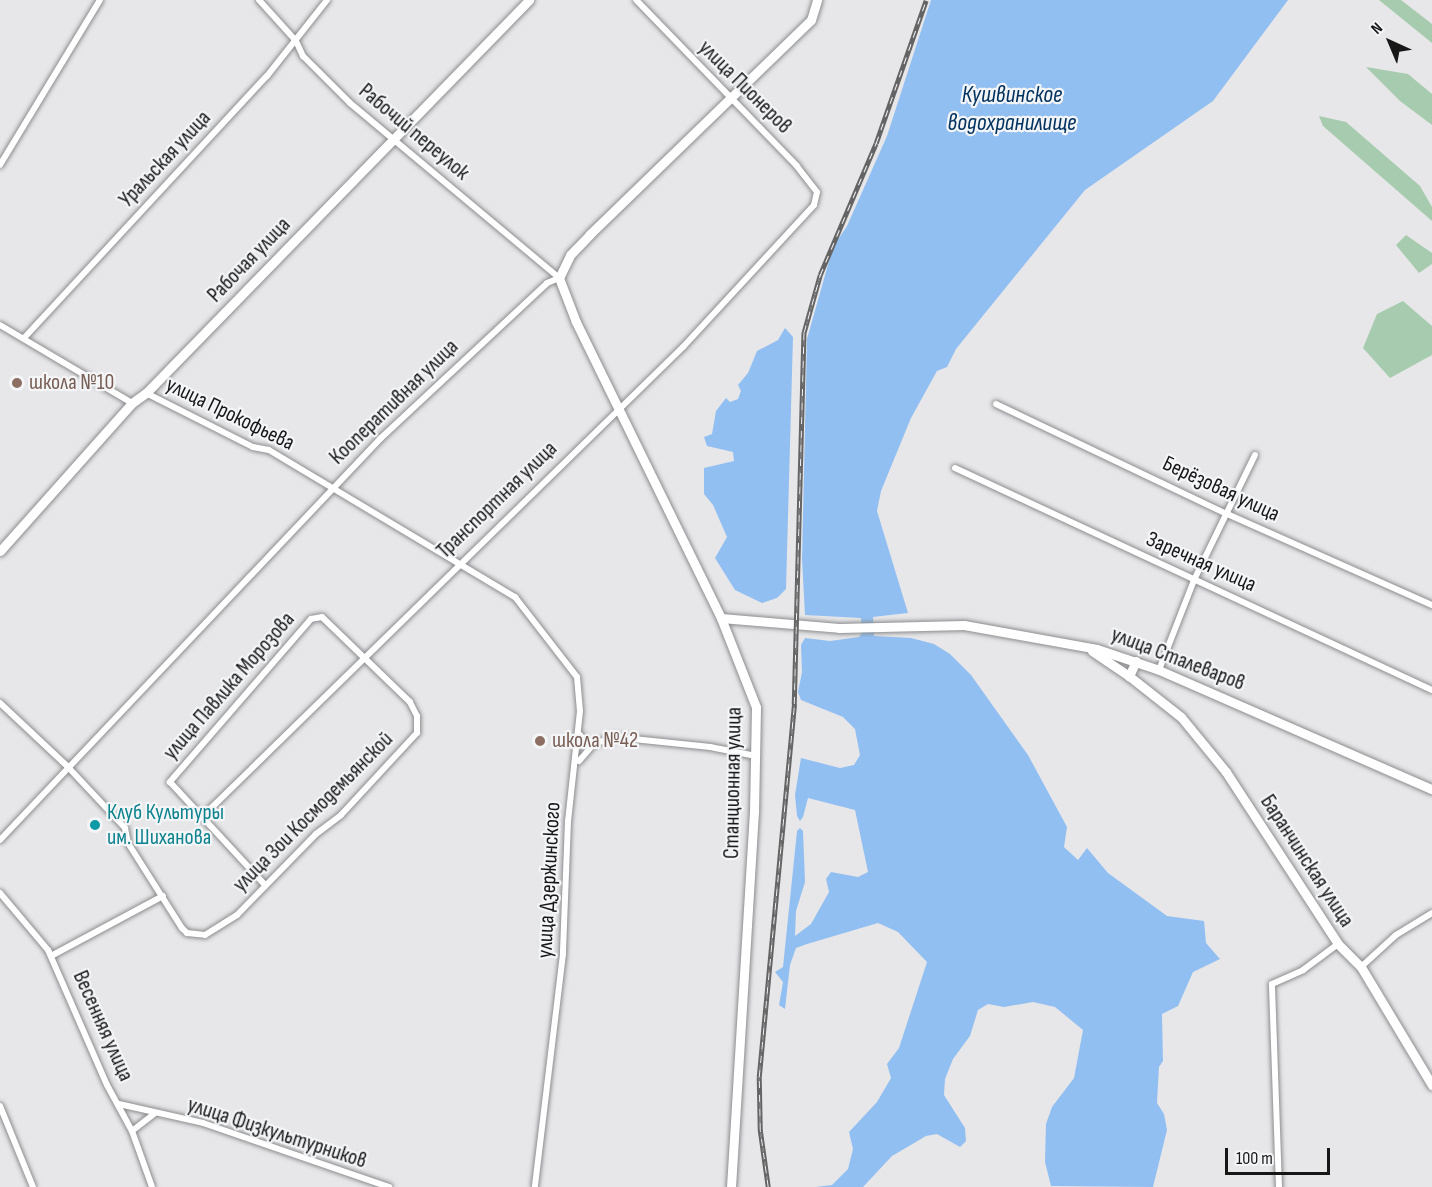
<!DOCTYPE html>
<html>
<head>
<meta charset="utf-8">
<style>
  body { margin:0 }
  #map { position:relative; width:1432px; height:1187px; overflow:hidden; background:#e7e7e9; font-family:"Sofia Sans Condensed",sans-serif }
  div>[style] { position:absolute }
  [style*='--x'] { left:calc(var(--x)*1px); top:calc(var(--y)*1px); width:calc(var(--w)*1px); rotate:calc(var(--a)*1deg) }
  .green>* { inset:0; background:#a7cbae }
  .water>* { inset:0; background:#92bff2 }
  .roads { filter:drop-shadow(0 0 2px #8c8d8f) drop-shadow(0 0 2px #8c8d8f) }
  .street>* { height:6px; margin:-3px; padding:0 3px; transform-origin:3px; border-radius:3px; background:#fff }
  .secondary>* { height:9px; margin:-4.5px; padding:0 4.5px; transform-origin:4.5px; border-radius:4.5px; background:#fff }
  .rail>* { height:4.5px; margin-top:-2.25px; transform-origin:0; background:repeating-linear-gradient(90deg,#f4f5f7 0 7px,#646465 0 14px); box-sizing:border-box; border-block:2px solid #646465 }
  .dots>* { width:16px; height:16px; translate:-50% -50%; box-sizing:border-box; border:3px solid #f4f5f7; border-radius:50% }
  span { translate:-50% -50%; white-space:nowrap; text-align:center; line-height:1.15; -webkit-text-stroke:4.5px #f4f5f7; paint-order:stroke }
  .street-label { font-size:22px; color:#171718 }
  .education-label { font-size:22px; color:#785e54 }
  .left { translate:0 -50%; text-align:left }
  .culture-label { font-size:22px; color:#0d838f }
  .water-label { font-size:24px; color:#023360; font-style:italic }
  .north { position:absolute; left:1360px; top:12px; width:60px; height:60px; -webkit-text-stroke:4px #f4f5f7; paint-order:stroke; rotate:316deg; font-size:16px; font-weight:700; line-height:24px; text-align:center; color:#171718 }
  .north::after { content:''; display:block; margin:auto; width:21px; height:27px; background:#171718; clip-path:polygon(50% 0,100% 100%,50% 72%,0 100%) }
  .scale { position:absolute; left:1225px; top:1148px; width:105px; height:27px; box-sizing:border-box; border:3px solid #171718; border-top:0; padding-left:8px; font-size:18px; line-height:21px; white-space:nowrap; color:#171718; -webkit-text-stroke:4px #f4f5f7; paint-order:stroke }
</style>
</head>
<body>
<div id="map">
  <div class="green">
    <i style="clip-path:polygon(1379px 0,1401px 0,1432px 24px,1432px 43px)"></i>
    <i style="clip-path:polygon(1366px 67px,1408px 74px,1432px 94px,1432px 125px,1400px 101px)"></i>
    <i style="clip-path:polygon(1319px 116px,1346px 122px,1420px 186px,1432px 207px,1432px 221px,1323px 126px)"></i>
    <i style="clip-path:polygon(1406px 235px,1432px 253px,1432px 264px,1419px 273px,1396px 245px)"></i>
    <i style="clip-path:polygon(1403px 301px,1432px 326px,1432px 355px,1390px 378px,1363px 348px,1377px 314px)"></i>
  </div>
  <div class="water">
    <i style="clip-path:polygon(931px 0,1288px 0,1213px 101px,1085px 190px,956px 349px,947px 367px,937px 371px,911px 418px,881px 491px,877px 511px,908px 613px,873px 617px,874px 636px,911px 638px,934px 644px,950px 654px,971px 675px,1028px 755px,1067px 827px,1064px 847px,1078px 860px,1087px 848px,1108px 873px,1167px 916px,1204px 921px,1206px 943px,1220px 959px,1193px 972px,1178px 1006px,1162px 1014px,1163px 1061px,1159px 1067px,1157px 1103px,1164px 1114px,1167px 1130px,1153px 1187px,1051px 1186px,1045px 1162px,1046px 1124px,1052px 1107px,1074px 1078px,1083px 1030px,1055px 1007px,1033px 1002px,1004px 1007px,988px 1004px,978px 1010px,970px 1036px,953px 1059px,945px 1079px,944px 1095px,965px 1128px,966px 1141px,960px 1147px,937px 1134px,926px 1136px,892px 1156px,863px 1187px,816px 1187px,832px 1185px,848px 1169px,853px 1149px,849px 1132px,877px 1102px,891px 1078px,887px 1064px,899px 1048px,927px 962px,898px 932px,878px 923px,807px 944px,796px 948px,790px 965px,785px 1009px,779px 1005px,783px 982px,775px 972px,783px 967px,797px 831px,800px 828px,803px 831px,805px 882px,796px 911px,795px 936px,811px 924px,829px 892px,826px 879px,831px 872px,858px 877px,868px 872px,855px 810px,808px 798px,803px 817px,800px 821px,797px 816px,795px 795px,801px 758px,840px 768px,854px 765px,860px 755px,855px 729px,843px 717px,801px 700px,798px 692px,802px 672px,801px 645px,805px 638px,830px 641px,859px 637px,862px 633px,861px 618px,805px 615px,802px 559px,807px 339px,833px 247px,847px 226px,887px 136px)"></i>
    <i style="clip-path:polygon(785px 328px,793px 337px,786px 589px,777px 598px,762px 603px,735px 590px,715px 558px,727px 537px,713px 505px,704px 494px,704px 468px,734px 461px,733px 452px,707px 446px,704px 437px,712px 434px,716px 411px,726px 398px,730px 402px,738px 399px,741px 391px,738px 385px,748px 373px,757px 351px,778px 340px)"></i>
  </div>
  <div class="roads">
    <div class="street">
      <i style="--x:259;--y:0;--w:55;--a:47.9"></i>
      <i style="--x:296;--y:41;--w:17;--a:65"></i>
      <i style="--x:303;--y:56;--w:66;--a:45"></i>
      <i style="--x:350;--y:103;--w:273;--a:39.9"></i>
      <i style="--x:0;--y:165;--w:193;--a:-58.8"></i>
      <i style="--x:0;--y:325;--w:153;--a:30.6"></i>
      <i style="--x:24;--y:338;--w:357;--a:-47.2"></i>
      <i style="--x:267;--y:76;--w:97;--a:-51.7"></i>
      <i style="--x:146;--y:393;--w:120;--a:26.8"></i>
      <i style="--x:253;--y:447;--w:16;--a:11"></i>
      <i style="--x:269;--y:450;--w:287;--a:30.9"></i>
      <i style="--x:515;--y:597;--w:101;--a:52.2"></i>
      <i style="--x:577;--y:677;--w:34;--a:85"></i>
      <i style="--x:580;--y:711;--w:111;--a:96.2"></i>
      <i style="--x:568;--y:821;--w:133;--a:92.2"></i>
      <i style="--x:563;--y:954;--w:235;--a:96.9"></i>
      <i style="--x:996;--y:404;--w:254;--a:25.5"></i>
      <i style="--x:1225;--y:513;--w:227;--a:24"></i>
      <i style="--x:955;--y:468;--w:526;--a:24.96"></i>
      <i style="--x:1159;--y:670;--w:97;--a:-68.7"></i>
      <i style="--x:1194;--y:580;--w:139;--a:-64"></i>
      <i style="--x:0;--y:703;--w:92;--a:43.2"></i>
      <i style="--x:67;--y:766;--w:85;--a:46.9"></i>
      <i style="--x:125;--y:828;--w:15;--a:79"></i>
      <i style="--x:128;--y:843;--w:101;--a:57.6"></i>
      <i style="--x:182;--y:928;--w:7;--a:45"></i>
      <i style="--x:187;--y:933;--w:18;--a:6"></i>
      <i style="--x:205;--y:935;--w:38;--a:-32"></i>
      <i style="--x:237;--y:915;--w:113;--a:-45.7"></i>
      <i style="--x:316;--y:834;--w:31;--a:-37"></i>
      <i style="--x:341;--y:815;--w:112;--a:-47.2"></i>
      <i style="--x:417;--y:733;--w:17;--a:-90"></i>
      <i style="--x:417;--y:716;--w:16;--a:-117"></i>
      <i style="--x:410;--y:702;--w:122;--a:-136"></i>
      <i style="--x:322;--y:617;--w:11;--a:170"></i>
      <i style="--x:311;--y:619;--w:216;--a:130.9"></i>
      <i style="--x:170;--y:782;--w:140;--a:47.3"></i>
      <i style="--x:579;--y:734;--w:12;--a:48"></i>
      <i style="--x:587;--y:743;--w:7;--a:8"></i>
      <i style="--x:594;--y:744;--w:21;--a:-19"></i>
      <i style="--x:614;--y:737;--w:97;--a:5.9"></i>
      <i style="--x:710;--y:747;--w:47;--a:11.1"></i>
      <i style="--x:579;--y:761;--w:23;--a:-49"></i>
      <i style="--x:202;--y:817;--w:673;--a:-44.34"></i>
      <i style="--x:683;--y:347;--w:193;--a:-47.3"></i>
      <i style="--x:814;--y:205;--w:13;--a:-77"></i>
      <i style="--x:817;--y:192;--w:33;--a:-128"></i>
      <i style="--x:797;--y:166;--w:231;--a:-134.1"></i>
      <i style="--x:0;--y:840;--w:554;--a:-46.54"></i>
      <i style="--x:381;--y:438;--w:227;--a:-43"></i>
      <i style="--x:547;--y:283;--w:13;--a:-23"></i>
      <i style="--x:0;--y:893;--w:75;--a:49.9"></i>
      <i style="--x:48;--y:950;--w:147;--a:66.4"></i>
      <i style="--x:107;--y:1085;--w:52;--a:61.5"></i>
      <i style="--x:132;--y:1131;--w:59;--a:70.3"></i>
      <i style="--x:51;--y:956;--w:127;--a:-28.2"></i>
      <i style="--x:1361;--y:967;--w:47;--a:-42.4"></i>
      <i style="--x:1396;--y:935;--w:42;--a:-31.4"></i>
      <i style="--x:119;--y:1104;--w:86;--a:12.7"></i>
      <i style="--x:203;--y:1123;--w:197;--a:19"></i>
      <i style="--x:0;--y:1106;--w:87;--a:67.8"></i>
      <i style="--x:132;--y:1131;--w:28;--a:-38"></i>
      <i style="--x:1279;--y:1187;--w:203;--a:-92"></i>
      <i style="--x:1272;--y:984;--w:34;--a:-24"></i>
      <i style="--x:1303;--y:970;--w:44;--a:-36.6"></i>
    </div>
    <div class="secondary">
      <i style="--x:0;--y:551;--w:198;--a:-48.3"></i>
      <i style="--x:132;--y:403;--w:17;--a:-36"></i>
      <i style="--x:146;--y:393;--w:549;--a:-45.74"></i>
      <i style="--x:721;--y:618;--w:118;--a:4.8"></i>
      <i style="--x:839;--y:628;--w:125;--a:-1.4"></i>
      <i style="--x:964;--y:625;--w:135;--a:10.2"></i>
      <i style="--x:1097;--y:649;--w:65;--a:18.7"></i>
      <i style="--x:1159;--y:670;--w:298;--a:23.6"></i>
      <i style="--x:1092;--y:651;--w:45;--a:34"></i>
      <i style="--x:1136;--y:661;--w:17;--a:115"></i>
      <i style="--x:1129;--y:676;--w:66;--a:38.3"></i>
      <i style="--x:1181;--y:717;--w:71;--a:50.7"></i>
      <i style="--x:1226;--y:772;--w:205;--a:56.9"></i>
      <i style="--x:1338;--y:944;--w:33;--a:45"></i>
      <i style="--x:1361;--y:967;--w:138;--a:59"></i>
      <i style="--x:731;--y:1187;--w:376;--a:-86.5"></i>
      <i style="--x:754;--y:812;--w:105;--a:-88.9"></i>
      <i style="--x:756;--y:707;--w:96;--a:-111.5"></i>
      <i style="--x:721;--y:618;--w:330;--a:-116.1"></i>
      <i style="--x:576;--y:322;--w:47;--a:-111.1"></i>
      <i style="--x:559;--y:278;--w:25;--a:-64"></i>
      <i style="--x:570;--y:255;--w:28;--a:-46"></i>
      <i style="--x:589;--y:235;--w:309;--a:-44.1"></i>
      <i style="--x:811;--y:20;--w:21;--a:-73"></i>
    </div>
  </div>
  <div class="rail">
    <i style="--x:768;--y:1187;--w:58;--a:-98"></i>
    <i style="--x:760;--y:1130;--w:53;--a:-91.1"></i>
    <i style="--x:759;--y:1077;--w:375;--a:-84.6"></i>
    <i style="--x:794;--y:704;--w:372;--a:-88.5"></i>
    <i style="--x:804;--y:332;--w:59;--a:-74.3"></i>
    <i style="--x:820;--y:275;--w:143;--a:-67"></i>
    <i style="--x:876;--y:143;--w:151;--a:-70.7"></i>
  </div>
  <div class="dots">
    <i style="left:17px;top:383px;background:#8d6e63"></i>
    <i style="left:540px;top:741px;background:#8d6e63"></i>
    <i style="left:95px;top:825px;background:#0f9aa8"></i>
  </div>
  <div class="street-label">
    <span style="left:745px;top:87px;rotate:45deg">улица Пионеров</span>
    <span style="left:414px;top:132px;rotate:40deg">Рабочий переулок</span>
    <span style="left:165px;top:159px;rotate:-47deg">Уральская улица</span>
    <span style="left:249px;top:260px;rotate:-46deg">Рабочая улица</span>
    <span style="left:394px;top:402px;rotate:-44deg">Кооперативная улица</span>
    <span style="left:230px;top:414px;rotate:26deg">улица Прокофьева</span>
    <span style="left:1221px;top:489px;rotate:25deg">Берёзовая улица</span>
    <span style="left:497px;top:500px;rotate:-44deg">Транспортная улица</span>
    <span style="left:1201px;top:562px;rotate:24deg">Заречная улица</span>
    <span style="left:1178px;top:659px;rotate:21deg">улица Сталеваров</span>
    <span style="left:229px;top:686px;rotate:-49deg">улица Павлика Морозова</span>
    <span style="left:733px;top:783px;rotate:-89deg">Станционная улица</span>
    <span style="left:313px;top:812px;rotate:-45deg">улица Зои Космодемьянской</span>
    <span style="left:1307px;top:861px;rotate:57deg">Баранчинская улица</span>
    <span style="left:549px;top:880px;rotate:-87deg">улица Дзержинского</span>
    <span style="left:103px;top:1026px;rotate:66deg">Весенняя улица</span>
    <span style="left:277px;top:1133px;rotate:18deg">улица Физкультурников</span>
  </div>
  <div class="education-label">
    <span class="left" style="left:29px;top:383px">школа №10</span>
    <span class="left" style="left:552px;top:741px">школа №42</span>
  </div>
  <div class="culture-label">
    <span class="left" style="left:107px;top:825px">Клуб Культуры<br>им. Шиханова</span>
  </div>
  <div class="water-label">
    <span style="left:1012px;top:109px">Кушвинское<br>водохранилище</span>
  </div>
  <div class="north">N</div>
  <div class="scale">100 m</div>
</div>
</body>
</html>
